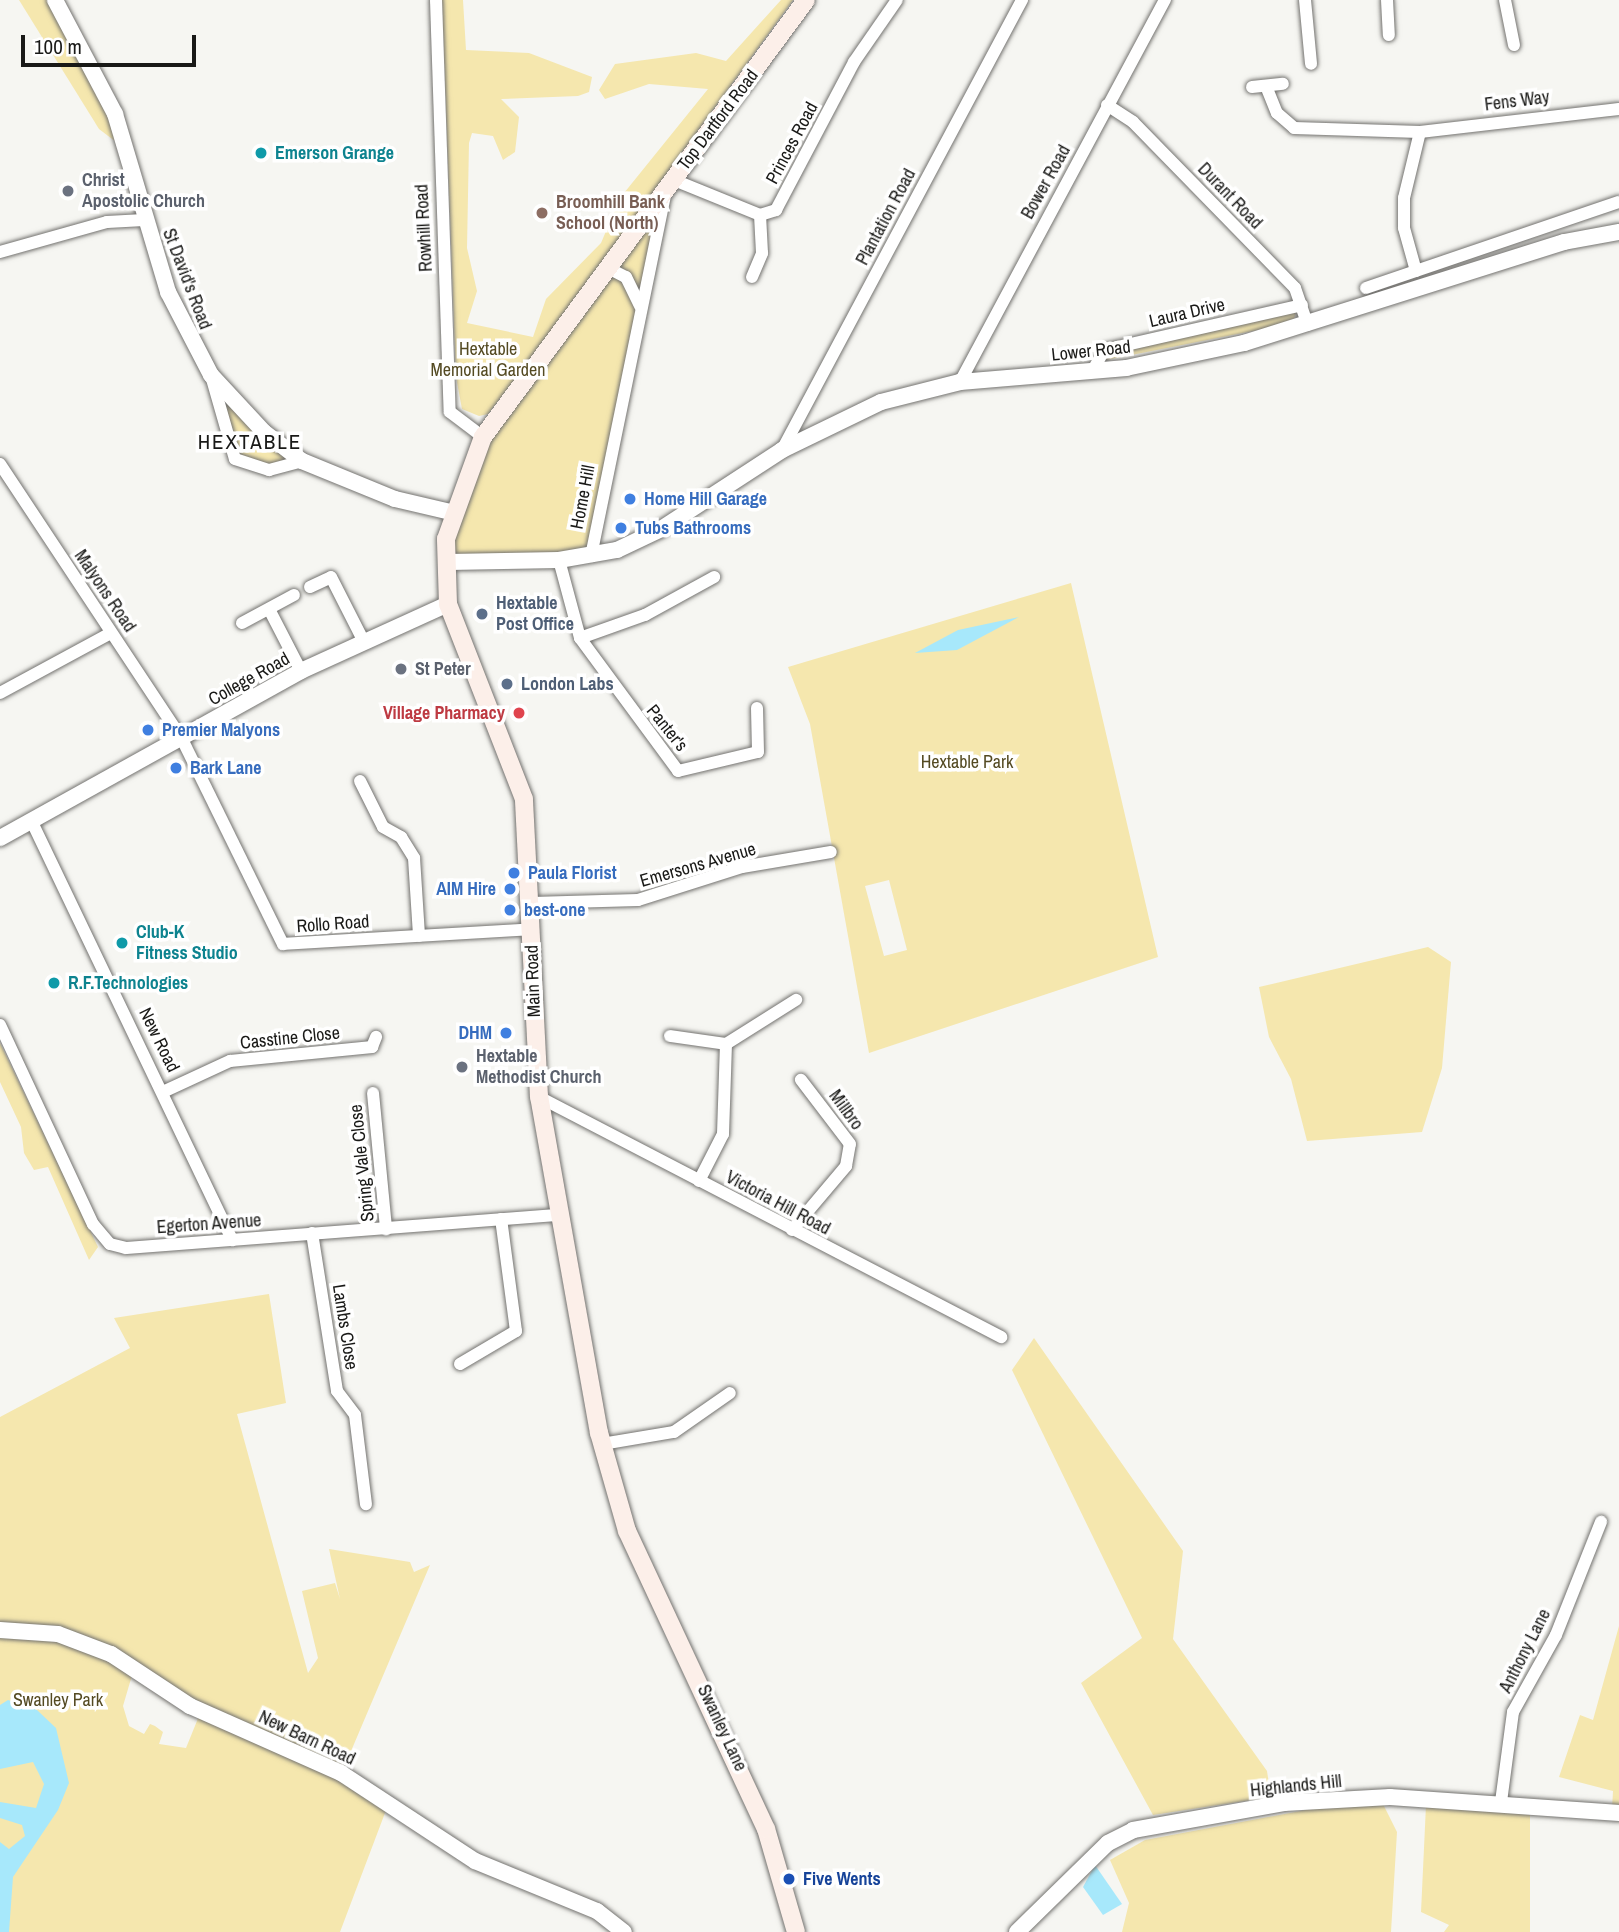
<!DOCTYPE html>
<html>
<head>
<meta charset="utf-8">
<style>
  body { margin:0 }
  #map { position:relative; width:1619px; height:1932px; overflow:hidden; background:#f6f6f2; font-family:"Archivo Narrow",sans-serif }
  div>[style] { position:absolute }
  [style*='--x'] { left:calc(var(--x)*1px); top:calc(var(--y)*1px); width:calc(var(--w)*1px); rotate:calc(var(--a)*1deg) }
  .green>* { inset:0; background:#f5e7ae }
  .water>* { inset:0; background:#a7e8fb }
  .roads { filter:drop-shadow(0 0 2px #73726f) drop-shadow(0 0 2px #73726f) }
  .minor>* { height:12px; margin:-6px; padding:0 6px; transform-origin:6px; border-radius:6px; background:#fff }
  .tertiary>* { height:16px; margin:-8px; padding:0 8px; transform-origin:8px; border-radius:8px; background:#fff }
  .secondary>* { height:18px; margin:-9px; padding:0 9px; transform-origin:9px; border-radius:9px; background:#fcefe9 }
  .dots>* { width:19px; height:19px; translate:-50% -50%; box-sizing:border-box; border:4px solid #fff; border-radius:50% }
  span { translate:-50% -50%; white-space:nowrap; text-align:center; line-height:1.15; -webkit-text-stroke:7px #fff; paint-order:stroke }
  .street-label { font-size:18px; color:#191917 }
  .culture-label { font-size:18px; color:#0d838f; font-weight:700 }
  .left { translate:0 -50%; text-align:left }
  .worship-label { font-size:18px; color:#5b616d; font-weight:700 }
  .education-label { font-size:18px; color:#785e54; font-weight:700 }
  .park-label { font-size:18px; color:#544a22 }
  .shop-label { font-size:18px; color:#366cbe; font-weight:700 }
  .right { translate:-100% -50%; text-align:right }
  .service-label { font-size:18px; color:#4e5e75; font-weight:700 }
  .health-label { font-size:18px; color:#be3a42; font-weight:700 }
  .transit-label { font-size:18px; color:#164399; font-weight:700 }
  .quarter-label { font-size:21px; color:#191917; letter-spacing:2px }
  .scale { position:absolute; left:21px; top:35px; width:175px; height:32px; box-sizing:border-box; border:4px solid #191917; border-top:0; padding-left:9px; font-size:21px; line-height:24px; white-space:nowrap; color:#191917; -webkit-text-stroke:5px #fff; paint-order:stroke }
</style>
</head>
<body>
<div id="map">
  <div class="green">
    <i style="clip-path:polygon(19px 0,54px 0,124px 148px,99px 129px)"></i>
    <i style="clip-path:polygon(442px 0,463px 0,466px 50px,529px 53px,592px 77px,589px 92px,578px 96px,501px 99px,519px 117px,515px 152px,503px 160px,493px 136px,472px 133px,469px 143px,467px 248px,477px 291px,467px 323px,533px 337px,546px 299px,601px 243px,620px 198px,708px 89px,649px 84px,605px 99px,599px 90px,615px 64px,696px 53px,726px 61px,781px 0,793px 0,546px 339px,488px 414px,479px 416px,462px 409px,456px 377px)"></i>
    <i style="clip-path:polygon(666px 191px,590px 555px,450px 563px,464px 478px)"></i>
    <i style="clip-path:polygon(1296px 312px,1293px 323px,1106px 360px,1108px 355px)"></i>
    <i style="clip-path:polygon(213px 378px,300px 460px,269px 468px,236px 457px)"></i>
    <i style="clip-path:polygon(evenodd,1071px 583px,1158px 957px,869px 1053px,810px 724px,788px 667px,1071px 583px,889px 880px,907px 950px,884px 956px,865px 886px,889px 880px)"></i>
    <i style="clip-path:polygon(1428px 947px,1451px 962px,1442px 1068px,1422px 1132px,1307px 1141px,1291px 1079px,1269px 1037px,1259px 987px)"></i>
    <i style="clip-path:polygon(0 1043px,98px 1247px,89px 1260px,48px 1167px,34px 1170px,24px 1153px,21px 1127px,0 1082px)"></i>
    <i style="clip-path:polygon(269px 1294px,286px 1403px,237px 1414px,308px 1673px,318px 1658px,302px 1591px,335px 1583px,340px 1599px,329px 1549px,410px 1562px,414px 1572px,430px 1565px,343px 1770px,212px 1712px,113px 1651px,0 1627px,0 1417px,130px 1348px,114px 1318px)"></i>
    <i style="clip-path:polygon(1034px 1338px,1183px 1551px,1173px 1639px,1267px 1771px,1271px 1797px,1153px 1815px,1081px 1683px,1142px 1638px,1012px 1370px)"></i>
    <i style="clip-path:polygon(1619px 1626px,1619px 1810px,1612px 1809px,1613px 1791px,1559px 1777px,1580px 1715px,1593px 1720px)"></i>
    <i style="clip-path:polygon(0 1634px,60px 1639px,133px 1672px,123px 1706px,129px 1726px,144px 1734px,150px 1724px,155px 1726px,163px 1732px,159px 1744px,186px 1748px,199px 1716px,330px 1770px,388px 1805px,340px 1932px,0 1932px)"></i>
    <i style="clip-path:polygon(1383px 1804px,1397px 1832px,1391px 1932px,1122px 1932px,1129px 1903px,1110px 1860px,1145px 1840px,1311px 1809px)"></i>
    <i style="clip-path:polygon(1426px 1805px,1530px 1809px,1530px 1932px,1444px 1932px,1449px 1925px,1421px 1912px)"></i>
  </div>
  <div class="water">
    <i style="clip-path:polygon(1019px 617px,957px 650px,915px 653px,958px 630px)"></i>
    <i style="clip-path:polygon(8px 1700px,37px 1710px,56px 1728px,69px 1783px,58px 1810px,13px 1877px,9px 1932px,0 1932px,0 1842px,9px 1849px,25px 1836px,22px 1825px,0 1818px,0 1802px,36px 1808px,44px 1784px,33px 1762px,0 1769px,0 1705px)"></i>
    <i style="clip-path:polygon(1095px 1865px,1122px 1904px,1103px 1915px,1083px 1887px)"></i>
  </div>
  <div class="roads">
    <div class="minor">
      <i style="--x:436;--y:0;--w:412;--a:88.1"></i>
      <i style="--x:450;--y:412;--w:41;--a:37.1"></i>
      <i style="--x:1305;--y:0;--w:64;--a:84.6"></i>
      <i style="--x:1387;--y:0;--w:35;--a:87"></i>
      <i style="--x:1505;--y:0;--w:46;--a:78.7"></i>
      <i style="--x:1266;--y:86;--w:29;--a:68"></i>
      <i style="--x:1277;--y:113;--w:23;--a:41"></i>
      <i style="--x:1294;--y:128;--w:126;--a:1.8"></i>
      <i style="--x:1420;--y:132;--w:200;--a:-6.6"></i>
      <i style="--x:1252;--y:87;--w:31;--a:-6"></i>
      <i style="--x:1107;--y:105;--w:31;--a:33"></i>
      <i style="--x:1133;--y:122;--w:232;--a:45.7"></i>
      <i style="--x:1295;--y:288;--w:39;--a:71"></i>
      <i style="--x:674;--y:180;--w:93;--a:22.1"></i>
      <i style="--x:760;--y:215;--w:17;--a:-17"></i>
      <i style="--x:776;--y:210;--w:167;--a:-62.2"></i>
      <i style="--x:854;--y:62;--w:75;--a:-55.3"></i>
      <i style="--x:0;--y:252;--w:111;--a:-15.7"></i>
      <i style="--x:107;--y:222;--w:37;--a:-3"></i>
      <i style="--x:608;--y:268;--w:20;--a:27"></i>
      <i style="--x:626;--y:277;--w:32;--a:64"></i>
      <i style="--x:1416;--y:271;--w:45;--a:-105.6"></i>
      <i style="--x:1404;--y:228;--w:30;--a:-90"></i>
      <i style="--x:1404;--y:198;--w:68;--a:-76.4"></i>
      <i style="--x:752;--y:277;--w:26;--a:-67"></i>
      <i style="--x:762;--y:253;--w:38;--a:-93"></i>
      <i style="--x:1366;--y:288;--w:267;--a:-18.8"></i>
      <i style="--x:1092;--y:372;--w:25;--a:-61"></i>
      <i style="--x:1104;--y:350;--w:203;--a:-12.8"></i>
      <i style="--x:212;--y:379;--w:83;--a:74"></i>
      <i style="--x:235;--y:459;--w:36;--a:18"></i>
      <i style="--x:269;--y:470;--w:34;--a:-15"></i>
      <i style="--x:960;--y:382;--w:434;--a:-61.8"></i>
      <i style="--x:782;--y:450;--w:510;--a:-61.93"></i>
      <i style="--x:0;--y:464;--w:328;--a:56.5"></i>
      <i style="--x:181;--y:737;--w:231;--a:63.8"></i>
      <i style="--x:283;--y:944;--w:249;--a:-3.4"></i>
      <i style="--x:591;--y:556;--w:369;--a:-78.4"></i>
      <i style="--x:559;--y:560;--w:81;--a:74.9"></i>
      <i style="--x:580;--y:638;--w:165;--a:53.6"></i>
      <i style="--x:678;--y:771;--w:82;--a:-13.4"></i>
      <i style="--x:758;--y:752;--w:44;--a:-91.3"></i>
      <i style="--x:310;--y:587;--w:23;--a:-25"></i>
      <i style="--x:331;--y:577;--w:71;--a:63.1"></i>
      <i style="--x:269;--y:609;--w:70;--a:62.7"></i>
      <i style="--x:242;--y:623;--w:59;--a:-28.3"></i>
      <i style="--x:580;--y:638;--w:69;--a:-19.5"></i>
      <i style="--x:645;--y:615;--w:79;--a:-28.8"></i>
      <i style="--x:0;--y:693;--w:126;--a:-28.4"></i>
      <i style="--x:360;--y:781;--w:51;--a:63.4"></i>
      <i style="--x:383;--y:827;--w:21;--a:29"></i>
      <i style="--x:401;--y:837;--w:25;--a:58"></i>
      <i style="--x:414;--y:858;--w:78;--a:86.3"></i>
      <i style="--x:31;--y:820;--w:466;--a:64.4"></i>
      <i style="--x:532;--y:903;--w:106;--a:-1.6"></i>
      <i style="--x:638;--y:900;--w:109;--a:-17.6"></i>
      <i style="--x:742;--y:867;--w:90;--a:-9.6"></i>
      <i style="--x:0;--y:1025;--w:220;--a:65"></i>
      <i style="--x:93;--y:1224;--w:26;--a:50"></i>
      <i style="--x:110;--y:1244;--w:16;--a:14"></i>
      <i style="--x:126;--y:1248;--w:432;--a:-4.4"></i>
      <i style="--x:670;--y:1036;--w:57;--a:8.1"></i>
      <i style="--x:165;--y:1091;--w:72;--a:-24.8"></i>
      <i style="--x:230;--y:1061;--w:143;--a:-5.6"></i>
      <i style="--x:372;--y:1047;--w:11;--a:-68"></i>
      <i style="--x:373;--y:1093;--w:137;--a:84.5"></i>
      <i style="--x:539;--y:1097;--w:521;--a:27.45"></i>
      <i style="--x:699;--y:1181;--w:53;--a:-62.9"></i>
      <i style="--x:723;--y:1134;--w:90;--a:-88.1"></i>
      <i style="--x:726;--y:1044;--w:83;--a:-32.2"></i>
      <i style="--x:792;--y:1230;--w:84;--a:-49.8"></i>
      <i style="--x:846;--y:1166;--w:22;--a:-80"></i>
      <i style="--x:850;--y:1144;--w:81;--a:-127.4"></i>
      <i style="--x:312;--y:1233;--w:160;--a:81"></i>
      <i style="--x:337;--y:1391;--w:30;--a:53"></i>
      <i style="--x:355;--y:1415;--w:90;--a:83"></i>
      <i style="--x:460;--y:1364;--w:65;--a:-30.5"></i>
      <i style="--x:516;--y:1331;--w:113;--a:-97.6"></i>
      <i style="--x:602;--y:1444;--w:73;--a:-9.5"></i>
      <i style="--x:674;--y:1432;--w:68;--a:-34.9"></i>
      <i style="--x:1501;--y:1802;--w:91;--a:-82.4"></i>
      <i style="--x:1513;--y:1712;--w:88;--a:-60.8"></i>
      <i style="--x:1556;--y:1635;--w:122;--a:-68.3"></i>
    </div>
    <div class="tertiary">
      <i style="--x:55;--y:0;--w:129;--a:62.2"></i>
      <i style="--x:115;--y:114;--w:186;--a:73.4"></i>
      <i style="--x:168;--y:292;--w:93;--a:62.6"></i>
      <i style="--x:211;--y:375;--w:78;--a:47.1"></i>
      <i style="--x:264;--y:432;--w:48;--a:37.3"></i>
      <i style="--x:302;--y:461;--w:100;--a:22.2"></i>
      <i style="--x:395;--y:499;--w:57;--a:13.1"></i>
      <i style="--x:449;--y:562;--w:110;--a:-1"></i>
      <i style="--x:559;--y:560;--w:59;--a:-9.8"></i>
      <i style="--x:617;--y:550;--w:49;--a:-25.5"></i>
      <i style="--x:661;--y:529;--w:145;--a:-33.1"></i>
      <i style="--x:782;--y:450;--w:110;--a:-25.9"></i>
      <i style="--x:881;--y:402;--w:81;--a:-14.2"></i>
      <i style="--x:960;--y:382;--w:167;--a:-4.8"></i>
      <i style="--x:1126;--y:368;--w:121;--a:-12"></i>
      <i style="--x:1244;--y:343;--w:336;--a:-17.5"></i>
      <i style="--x:1564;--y:242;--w:56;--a:-10.3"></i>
      <i style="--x:0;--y:838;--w:344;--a:-29"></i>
      <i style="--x:301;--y:671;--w:162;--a:-24.5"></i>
      <i style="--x:0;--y:1630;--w:58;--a:3.9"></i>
      <i style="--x:58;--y:1634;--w:57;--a:20.7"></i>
      <i style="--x:111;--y:1654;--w:95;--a:33.4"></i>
      <i style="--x:190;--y:1706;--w:165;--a:23.9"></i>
      <i style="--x:341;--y:1773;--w:160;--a:33.3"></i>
      <i style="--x:475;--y:1861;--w:132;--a:22.3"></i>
      <i style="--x:597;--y:1911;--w:34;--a:38"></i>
      <i style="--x:1017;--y:1932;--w:127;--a:-44.4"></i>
      <i style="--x:1108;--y:1843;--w:28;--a:-27"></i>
      <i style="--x:1133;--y:1830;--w:153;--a:-10.1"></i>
      <i style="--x:1284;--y:1803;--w:106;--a:-3.2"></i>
      <i style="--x:1390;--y:1797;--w:230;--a:4"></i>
    </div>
    <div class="secondary">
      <i style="--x:796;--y:1932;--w:107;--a:-106.2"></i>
      <i style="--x:766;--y:1829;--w:329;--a:-115"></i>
      <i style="--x:627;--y:1531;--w:102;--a:-105.9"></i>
      <i style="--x:599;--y:1433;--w:341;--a:-100.1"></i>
      <i style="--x:539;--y:1097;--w:298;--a:-92.9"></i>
      <i style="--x:524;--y:799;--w:209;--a:-111.3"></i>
      <i style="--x:448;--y:604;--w:65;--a:-91.8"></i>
      <i style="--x:446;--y:539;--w:109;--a:-70.1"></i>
      <i style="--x:483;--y:437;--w:543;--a:-53.53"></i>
    </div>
  </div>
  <div class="dots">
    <i style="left:261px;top:153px;background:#0f9aa8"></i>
    <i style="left:68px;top:191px;background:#6b7280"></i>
    <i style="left:542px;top:213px;background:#8d6e63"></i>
    <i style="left:630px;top:499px;background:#3f7fe0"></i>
    <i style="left:621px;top:528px;background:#3f7fe0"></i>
    <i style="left:482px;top:614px;background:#5c6f8a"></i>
    <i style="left:401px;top:669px;background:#6b7280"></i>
    <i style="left:507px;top:684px;background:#5c6f8a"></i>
    <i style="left:519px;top:713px;background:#e0444e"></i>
    <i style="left:148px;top:730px;background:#3f7fe0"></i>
    <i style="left:176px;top:768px;background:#3f7fe0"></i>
    <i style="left:514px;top:873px;background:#3f7fe0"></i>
    <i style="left:510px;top:889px;background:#3f7fe0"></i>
    <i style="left:510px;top:910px;background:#3f7fe0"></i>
    <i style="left:122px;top:943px;background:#0f9aa8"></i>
    <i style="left:54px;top:983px;background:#0f9aa8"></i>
    <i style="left:506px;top:1033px;background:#3f7fe0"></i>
    <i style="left:462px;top:1067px;background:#6b7280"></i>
    <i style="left:789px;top:1879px;background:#1a4fb4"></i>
  </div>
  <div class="street-label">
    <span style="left:1517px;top:101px;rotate:-7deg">Fens Way</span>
    <span style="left:718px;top:120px;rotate:-53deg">Top Dartford Road</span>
    <span style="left:792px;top:143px;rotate:-62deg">Princes Road</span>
    <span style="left:1046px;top:182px;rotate:-61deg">Bower Road</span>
    <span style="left:1230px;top:196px;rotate:46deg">Durant Road</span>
    <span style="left:886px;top:217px;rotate:-62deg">Plantation Road</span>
    <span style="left:424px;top:228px;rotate:-93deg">Rowhill Road</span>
    <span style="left:187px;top:279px;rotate:69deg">St David's Road</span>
    <span style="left:1187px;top:313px;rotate:-13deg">Laura Drive</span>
    <span style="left:1091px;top:351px;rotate:-6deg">Lower Road</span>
    <span style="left:583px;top:497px;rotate:-79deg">Home Hill</span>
    <span style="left:105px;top:591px;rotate:56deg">Malyons Road</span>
    <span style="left:249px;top:679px;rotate:-29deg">College Road</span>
    <span style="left:667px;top:728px;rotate:51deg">Panter's</span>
    <span style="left:698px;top:865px;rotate:-16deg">Emersons Avenue</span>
    <span style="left:333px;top:924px;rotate:-4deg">Rollo Road</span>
    <span style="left:533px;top:981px;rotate:-92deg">Main Road</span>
    <span style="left:290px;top:1038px;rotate:-6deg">Casstine Close</span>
    <span style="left:159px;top:1040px;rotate:64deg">New Road</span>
    <span style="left:846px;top:1110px;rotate:54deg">Millbro</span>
    <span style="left:362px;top:1163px;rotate:-96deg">Spring Vale Close</span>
    <span style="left:778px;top:1203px;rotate:28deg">Victoria Hill Road</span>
    <span style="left:209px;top:1224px;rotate:-4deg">Egerton Avenue</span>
    <span style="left:345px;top:1327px;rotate:81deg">Lambs Close</span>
    <span style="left:1525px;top:1651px;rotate:-63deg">Anthony Lane</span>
    <span style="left:722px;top:1728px;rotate:65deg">Swanley Lane</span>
    <span style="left:307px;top:1738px;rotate:25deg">New Barn Road</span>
    <span style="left:1296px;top:1786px;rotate:-6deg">Highlands Hill</span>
  </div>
  <div class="culture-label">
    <span class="left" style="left:275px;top:153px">Emerson Grange</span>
    <span class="left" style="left:136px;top:943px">Club-K<br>Fitness Studio</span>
    <span class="left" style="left:68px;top:983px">R.F.Technologies</span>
  </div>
  <div class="worship-label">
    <span class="left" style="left:82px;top:191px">Christ<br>Apostolic Church</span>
    <span class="left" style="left:415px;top:669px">St Peter</span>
    <span class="left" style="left:476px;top:1067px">Hextable<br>Methodist Church</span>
  </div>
  <div class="education-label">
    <span class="left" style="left:556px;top:213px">Broomhill Bank<br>School (North)</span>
  </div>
  <div class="park-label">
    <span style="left:488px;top:360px">Hextable<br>Memorial Garden</span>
    <span style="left:967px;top:762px">Hextable Park</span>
    <span style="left:58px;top:1700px">Swanley Park</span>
  </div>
  <div class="shop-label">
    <span class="left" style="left:644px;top:499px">Home Hill Garage</span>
    <span class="left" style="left:635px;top:528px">Tubs Bathrooms</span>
    <span class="left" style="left:162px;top:730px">Premier Malyons</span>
    <span class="left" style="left:190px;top:768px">Bark Lane</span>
    <span class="left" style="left:528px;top:873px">Paula Florist</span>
    <span class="right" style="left:496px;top:889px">AIM Hire</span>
    <span class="left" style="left:524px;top:910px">best-one</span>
    <span class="right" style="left:492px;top:1033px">DHM</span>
  </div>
  <div class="service-label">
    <span class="left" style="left:496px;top:614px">Hextable<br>Post Office</span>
    <span class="left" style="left:521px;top:684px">London Labs</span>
  </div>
  <div class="health-label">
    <span class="right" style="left:505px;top:713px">Village Pharmacy</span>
  </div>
  <div class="transit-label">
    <span class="left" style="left:803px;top:1879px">Five Wents</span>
  </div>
  <div class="quarter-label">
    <span style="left:250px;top:442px">HEXTABLE</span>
  </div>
  <div class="scale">100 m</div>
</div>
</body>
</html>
